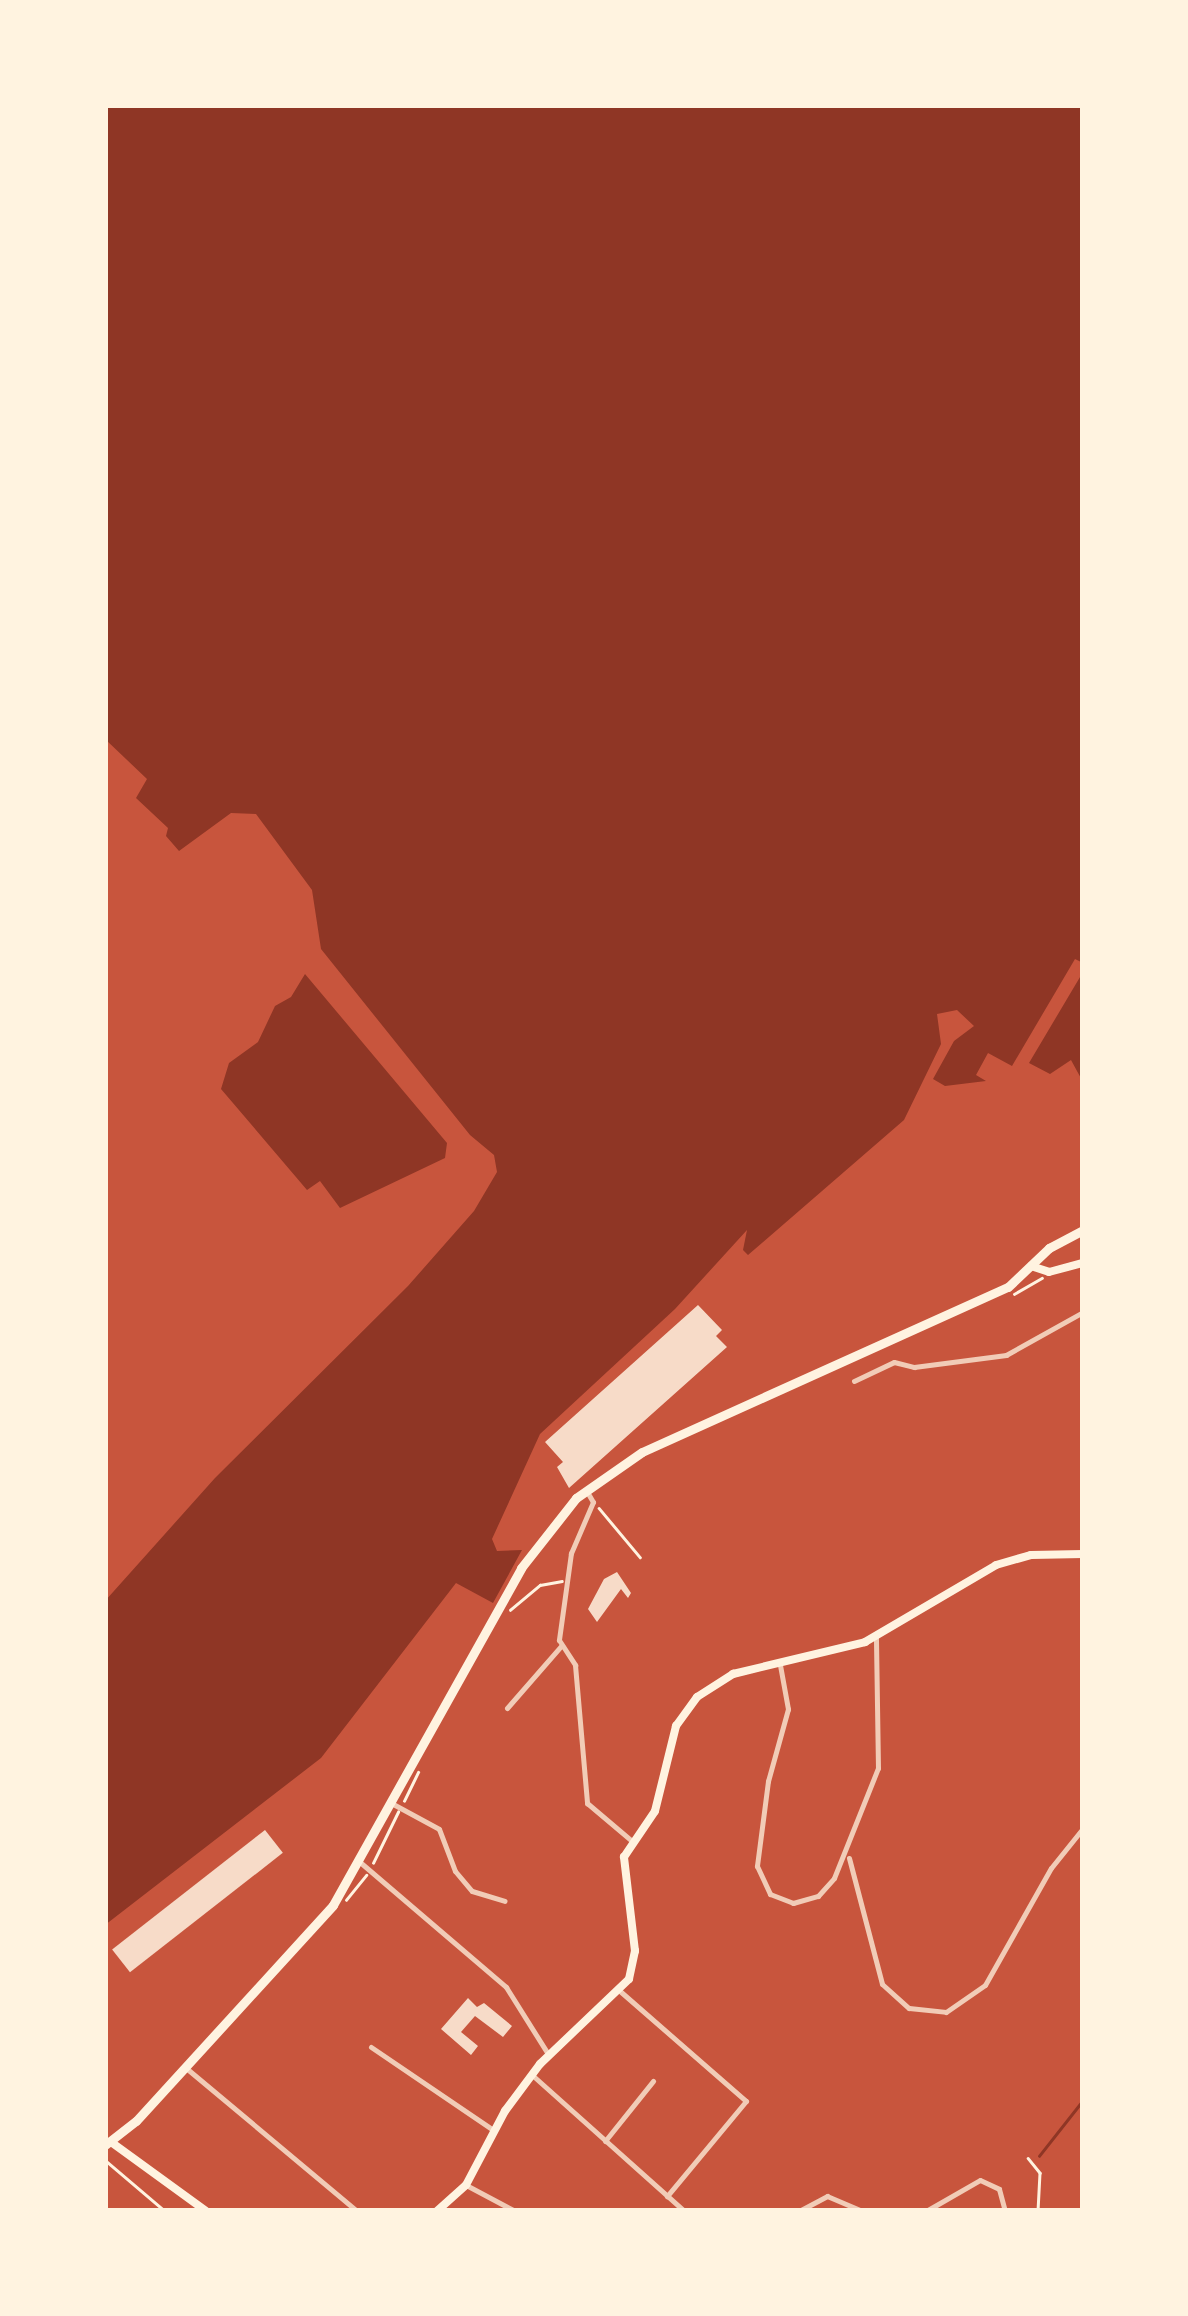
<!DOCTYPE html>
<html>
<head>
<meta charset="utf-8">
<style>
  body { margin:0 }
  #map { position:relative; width:1188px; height:2316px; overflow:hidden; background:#c8553d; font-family:"DM Sans",sans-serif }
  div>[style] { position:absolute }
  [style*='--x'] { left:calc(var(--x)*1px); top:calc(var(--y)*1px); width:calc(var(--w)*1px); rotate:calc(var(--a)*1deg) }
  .water>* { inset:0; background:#8f3625 }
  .stream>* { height:2.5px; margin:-1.25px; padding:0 1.25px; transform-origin:1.25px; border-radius:1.25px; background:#8f3625 }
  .building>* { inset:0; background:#f7dbc8; transform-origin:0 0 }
  .path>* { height:2.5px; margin:-1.25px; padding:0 1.25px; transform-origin:1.25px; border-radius:1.25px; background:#fff3e0 }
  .minor>* { height:5px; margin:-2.5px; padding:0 2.5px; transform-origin:2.5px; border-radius:2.5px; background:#f1ccb7 }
  .secondary>* { height:8px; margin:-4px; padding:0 4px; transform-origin:4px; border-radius:4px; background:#fff3e0 }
  .primary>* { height:9px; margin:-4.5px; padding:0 4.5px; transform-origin:4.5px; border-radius:4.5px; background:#fff3e0 }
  span { translate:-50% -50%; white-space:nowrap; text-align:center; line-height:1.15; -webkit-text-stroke:8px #fff3e0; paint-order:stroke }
  .frame { position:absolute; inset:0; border:108px solid #fff3e0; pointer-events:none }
</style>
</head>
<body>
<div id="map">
  <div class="water">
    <i style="clip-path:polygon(105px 105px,1083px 105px,1083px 963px,1075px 959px,1012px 1066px,988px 1053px,976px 1075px,986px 1081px,945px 1086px,933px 1079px,954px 1041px,974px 1026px,957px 1010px,937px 1014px,941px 1044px,904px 1120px,748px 1255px,743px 1250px,747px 1230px,675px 1309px,540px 1434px,492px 1539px,497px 1551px,522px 1550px,493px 1603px,456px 1583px,321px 1758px,105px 1925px,105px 1601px,215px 1478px,408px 1286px,474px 1211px,497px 1172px,494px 1155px,470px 1135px,321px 949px,312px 890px,256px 814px,231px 813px,179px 851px,166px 836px,168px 828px,136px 798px,147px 779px,105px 739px)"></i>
    <i style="clip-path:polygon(1083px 972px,1083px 1082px,1071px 1060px,1050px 1074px,1029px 1063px)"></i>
    <i style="clip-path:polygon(305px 974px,447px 1143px,445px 1158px,340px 1208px,320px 1181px,307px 1190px,221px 1089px,229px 1063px,258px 1042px,275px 1006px,291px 997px)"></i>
  </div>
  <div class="stream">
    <i style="--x:1039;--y:2156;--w:71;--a:-51.8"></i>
  </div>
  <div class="building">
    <i style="clip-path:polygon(698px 1305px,722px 1330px,716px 1336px,727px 1347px,569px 1488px,557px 1467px,563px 1462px,545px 1442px)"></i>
    <i style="clip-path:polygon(617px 1572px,631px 1593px,628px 1598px,621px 1589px,597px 1622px,588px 1609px,604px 1579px)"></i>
    <i style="left:265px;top:1830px;width:29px;height:194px;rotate:52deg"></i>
    <i style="clip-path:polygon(468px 1998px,477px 2007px,484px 2003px,512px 2026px,503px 2037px,475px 2016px,461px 2032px,478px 2046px,471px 2055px,441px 2029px)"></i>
  </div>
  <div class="path">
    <i style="--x:1014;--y:1294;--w:32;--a:-30"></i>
    <i style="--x:599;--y:1508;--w:64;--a:50.1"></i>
    <i style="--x:510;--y:1610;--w:39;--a:-40"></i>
    <i style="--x:540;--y:1585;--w:22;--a:-10"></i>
    <i style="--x:404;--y:1801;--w:32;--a:-64"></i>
    <i style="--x:373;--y:1863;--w:57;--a:-63.9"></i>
    <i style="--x:346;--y:1900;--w:32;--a:-51"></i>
    <i style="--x:1028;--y:2158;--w:19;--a:51"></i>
    <i style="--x:1040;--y:2173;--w:38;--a:93"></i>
    <i style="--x:105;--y:2160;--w:79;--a:40.4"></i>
  </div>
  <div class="minor">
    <i style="--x:854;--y:1381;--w:44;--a:-25.4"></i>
    <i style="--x:894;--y:1362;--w:21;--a:14"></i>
    <i style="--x:914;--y:1367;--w:93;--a:-7.4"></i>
    <i style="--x:1006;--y:1355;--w:88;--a:-29.2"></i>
    <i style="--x:586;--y:1490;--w:14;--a:60"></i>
    <i style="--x:593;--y:1502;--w:56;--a:113.3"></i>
    <i style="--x:571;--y:1553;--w:88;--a:97.9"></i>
    <i style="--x:559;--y:1640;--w:30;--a:57"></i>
    <i style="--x:575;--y:1665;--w:139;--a:85"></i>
    <i style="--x:587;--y:1803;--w:59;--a:40.2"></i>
    <i style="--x:780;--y:1665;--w:45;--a:79.7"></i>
    <i style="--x:788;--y:1709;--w:75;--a:105.5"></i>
    <i style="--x:768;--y:1781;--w:86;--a:97.4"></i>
    <i style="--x:757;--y:1866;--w:31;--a:65"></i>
    <i style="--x:770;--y:1894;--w:25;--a:21"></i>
    <i style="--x:793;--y:1903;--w:26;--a:-16"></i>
    <i style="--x:818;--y:1896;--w:24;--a:-48"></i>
    <i style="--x:834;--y:1878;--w:118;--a:-68.2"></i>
    <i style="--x:878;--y:1768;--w:131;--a:-90.9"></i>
    <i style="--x:507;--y:1708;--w:82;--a:-48.9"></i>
    <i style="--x:393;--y:1804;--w:52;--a:28.5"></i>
    <i style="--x:439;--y:1829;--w:45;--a:69.1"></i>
    <i style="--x:455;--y:1871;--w:26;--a:50"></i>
    <i style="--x:472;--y:1891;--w:34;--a:17"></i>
    <i style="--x:849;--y:1858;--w:130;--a:75.3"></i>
    <i style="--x:882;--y:1984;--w:36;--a:42"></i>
    <i style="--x:909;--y:2008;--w:37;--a:6"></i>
    <i style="--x:946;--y:2012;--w:47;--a:-34.7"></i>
    <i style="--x:985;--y:1985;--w:134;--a:-60.6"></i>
    <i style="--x:1051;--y:1868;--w:51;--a:-51.3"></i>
    <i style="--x:361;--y:1863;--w:191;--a:40.5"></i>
    <i style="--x:506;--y:1987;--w:79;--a:57.9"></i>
    <i style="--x:621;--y:1992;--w:166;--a:41.1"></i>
    <i style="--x:746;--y:2101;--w:124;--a:129.7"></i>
    <i style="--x:371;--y:2047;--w:148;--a:34.2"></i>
    <i style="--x:186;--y:2068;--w:223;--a:39.9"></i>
    <i style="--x:531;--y:2074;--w:205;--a:41.8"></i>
    <i style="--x:605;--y:2141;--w:77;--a:-51.3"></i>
    <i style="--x:466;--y:2185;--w:55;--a:28"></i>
    <i style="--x:799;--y:2211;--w:32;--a:-28"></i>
    <i style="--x:827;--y:2196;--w:39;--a:23"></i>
    <i style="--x:926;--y:2211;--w:62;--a:-29.9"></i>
    <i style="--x:980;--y:2180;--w:21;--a:25"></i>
    <i style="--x:999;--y:2189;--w:23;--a:75"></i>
  </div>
  <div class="secondary">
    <i style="--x:1031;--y:1266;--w:19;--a:18"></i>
    <i style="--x:1049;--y:1272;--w:35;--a:-15"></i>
    <i style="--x:111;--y:2142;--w:117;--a:36"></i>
    <i style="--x:437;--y:2211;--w:39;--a:-42"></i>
    <i style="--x:466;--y:2185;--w:84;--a:-62.2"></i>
    <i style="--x:505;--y:2111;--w:59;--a:-53.3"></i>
    <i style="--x:540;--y:2064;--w:123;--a:-43.7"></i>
    <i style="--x:629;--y:1979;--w:29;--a:-78"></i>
    <i style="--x:635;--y:1951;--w:95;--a:-96.7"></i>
    <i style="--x:624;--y:1857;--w:55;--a:-56"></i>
    <i style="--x:655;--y:1811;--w:88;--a:-76.1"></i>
    <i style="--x:676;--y:1726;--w:36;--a:-54"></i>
    <i style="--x:697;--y:1697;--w:43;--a:-32.6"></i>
    <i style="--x:733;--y:1674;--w:136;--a:-13.6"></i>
    <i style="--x:865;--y:1642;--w:152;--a:-30.4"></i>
    <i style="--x:996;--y:1565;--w:36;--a:-16"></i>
    <i style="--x:1031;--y:1555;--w:52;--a:-1.1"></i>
  </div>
  <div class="primary">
    <i style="--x:105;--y:2145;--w:39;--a:-38"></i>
    <i style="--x:136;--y:2121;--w:292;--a:-47.6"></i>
    <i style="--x:333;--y:1905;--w:386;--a:-60.8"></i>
    <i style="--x:521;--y:1568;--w:89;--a:-51.8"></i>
    <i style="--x:576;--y:1498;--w:80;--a:-34.9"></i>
    <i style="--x:642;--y:1452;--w:401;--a:-24.3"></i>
    <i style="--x:1008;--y:1287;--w:57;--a:-43.6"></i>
    <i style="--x:1049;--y:1248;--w:38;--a:-28"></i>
  </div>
  <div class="frame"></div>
</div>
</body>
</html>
